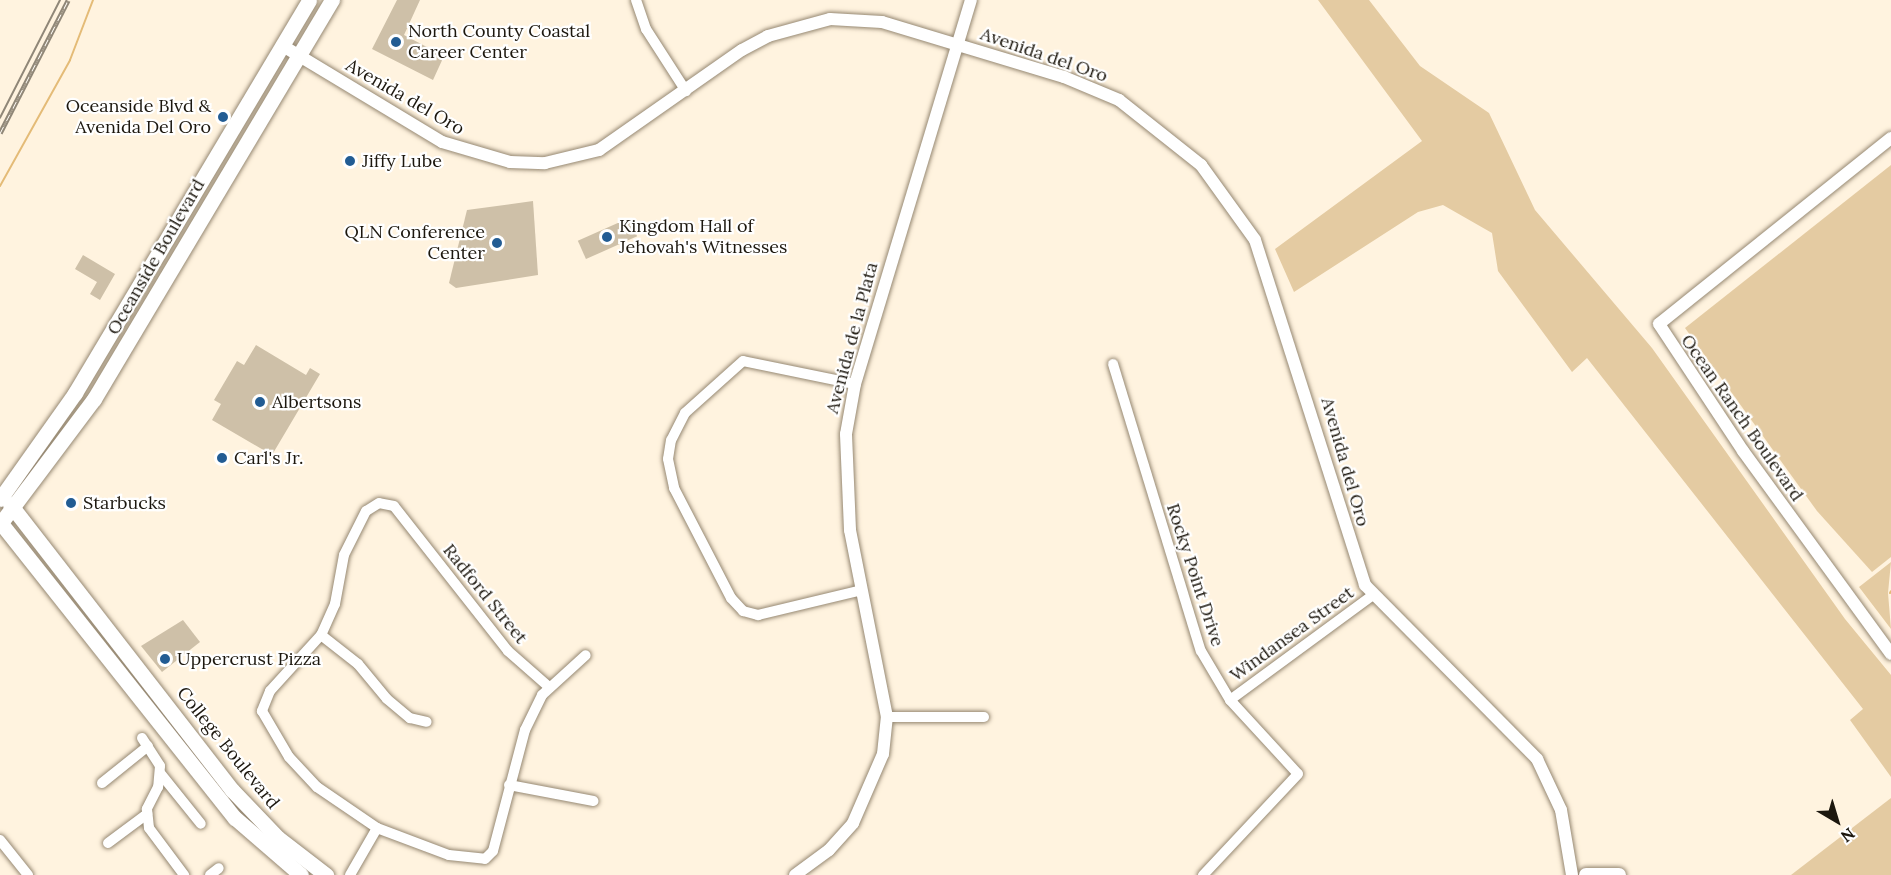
<!DOCTYPE html>
<html>
<head>
<meta charset="utf-8">
<style>
  body { margin:0 }
  #map { position:relative; width:1891px; height:875px; overflow:hidden; background:#fff3df; font-family:Lora,serif }
  div>[style] { position:absolute }
  [style*='--x'] { left:calc(var(--x)*1px); top:calc(var(--y)*1px); width:calc(var(--w)*1px); rotate:calc(var(--a)*1deg) }
  .green>* { inset:0; background:#e4cba2 }
  .stream>* { height:2px; margin:-1px; padding:0 1px; transform-origin:1px; border-radius:1px; background:#e4bb77 }
  .building>* { inset:0; background:#cec0a8; transform-origin:0 0 }
  .roads { filter:drop-shadow(0 0 2px #968872) drop-shadow(0 0 2px #968872) }
  .minor>* { height:10px; margin:-5px; padding:0 5px; transform-origin:5px; border-radius:5px; background:#fff }
  .tertiary>* { height:12px; margin:-6px; padding:0 6px; transform-origin:6px; border-radius:6px; background:#fff }
  .secondary>* { height:14px; margin:-7px; padding:0 7px; transform-origin:7px; border-radius:7px; background:#fff }
  .primary>* { height:15px; margin:-7.5px; padding:0 7.5px; transform-origin:7.5px; border-radius:7.5px; background:#fff }
  .tram>* { height:1.5px; margin:-0.75px; padding:0 0.75px; transform-origin:0.75px; border-radius:0.75px; background:#908778 }
  .rail>* { height:4.5px; margin-top:-2.25px; transform-origin:0; background:repeating-linear-gradient(90deg,#fff 0 7px,#908778 0 14px); box-sizing:border-box; border-block:2px solid #908778 }
  .dots>* { width:16px; height:16px; translate:-50% -50%; box-sizing:border-box; border:3px solid #fff; border-radius:50% }
  span { translate:-50% -50%; white-space:nowrap; text-align:center; line-height:1.15; -webkit-text-stroke:4.5px #fff; paint-order:stroke }
  .poi-label { font-size:18px; color:#1c170e }
  .left { translate:0 -50%; text-align:left }
  .right { translate:-100% -50%; text-align:right }
  .street-label { font-size:18px; color:#1c170e }
  .north { position:absolute; left:1807px; top:791px; width:60px; height:60px; -webkit-text-stroke:4px #fff; paint-order:stroke; rotate:142deg; font-size:16px; font-weight:700; line-height:24px; text-align:center; color:#1c170e }
  .north::after { content:''; display:block; margin:auto; width:21px; height:27px; background:#1c170e; clip-path:polygon(50% 0,100% 100%,50% 72%,0 100%) }
</style>
</head>
<body>
<div id="map">
  <div class="green">
    <i style="clip-path:polygon(1318px 0,1369px 0,1420px 66px,1489px 113px,1535px 210px,1652px 348px,1845px 619px,1891px 675px,1891px 777px,1850px 720px,1863px 709px,1587px 358px,1572px 372px,1498px 271px,1492px 233px,1443px 205px,1418px 212px,1294px 292px,1275px 249px,1422px 141px)"></i>
    <i style="clip-path:polygon(1891px 165px,1891px 557px,1872px 572px,1817px 511px,1685px 328px)"></i>
    <i style="clip-path:polygon(1891px 562px,1888px 593px,1891px 629px,1859px 587px)"></i>
    <i style="clip-path:polygon(1891px 798px,1891px 875px,1791px 875px)"></i>
  </div>
  <div class="stream">
    <i style="--x:0;--y:186;--w:144;--a:-60.9"></i>
    <i style="--x:70;--y:60;--w:64;--a:-69"></i>
    <i style="--x:1890;--y:593;--w:2;--a:-63"></i>
  </div>
  <div class="building">
    <i style="clip-path:polygon(397px 0,420px 0,404px 35px,444px 56px,433px 80px,372px 49px)"></i>
    <i style="clip-path:polygon(533px 201px,538px 275px,456px 288px,449px 283px,467px 210px)"></i>
    <i style="left:629px;top:218px;width:20px;height:56px;rotate:66deg"></i>
    <i style="clip-path:polygon(83px 255px,115px 274px,100px 300px,90px 294px,97px 282px,75px 269px)"></i>
    <i style="clip-path:polygon(256px 345px,306px 375px,310px 368px,320px 374px,272px 455px,212px 420px,221px 404px,214px 400px,237px 361px,244px 365px)"></i>
    <i style="clip-path:polygon(183px 620px,200px 642px,162px 672px,141px 646px)"></i>
  </div>
  <div class="roads">
    <div class="minor">
      <i style="--x:636;--y:0;--w:31;--a:71"></i>
      <i style="--x:646;--y:29;--w:74;--a:57.2"></i>
      <i style="--x:1113;--y:364;--w:300;--a:73"></i>
      <i style="--x:1201;--y:651;--w:57;--a:59.4"></i>
      <i style="--x:1230;--y:700;--w:100;--a:47.4"></i>
      <i style="--x:1298;--y:774;--w:139;--a:133.2"></i>
      <i style="--x:855;--y:384;--w:114;--a:-168.4"></i>
      <i style="--x:743;--y:361;--w:78;--a:138.1"></i>
      <i style="--x:685;--y:413;--w:30;--a:117"></i>
      <i style="--x:671;--y:440;--w:19;--a:99"></i>
      <i style="--x:668;--y:459;--w:30;--a:78"></i>
      <i style="--x:674;--y:488;--w:124;--a:62.6"></i>
      <i style="--x:731;--y:598;--w:18;--a:47"></i>
      <i style="--x:743;--y:611;--w:16;--a:15"></i>
      <i style="--x:758;--y:615;--w:107;--a:-13.5"></i>
      <i style="--x:321;--y:635;--w:47;--a:38.1"></i>
      <i style="--x:358;--y:664;--w:45;--a:50.4"></i>
      <i style="--x:387;--y:699;--w:30;--a:40"></i>
      <i style="--x:410;--y:718;--w:17;--a:13"></i>
      <i style="--x:549;--y:687;--w:55;--a:-138.7"></i>
      <i style="--x:508;--y:651;--w:184;--a:-128.2"></i>
      <i style="--x:394;--y:506;--w:15;--a:-169"></i>
      <i style="--x:379;--y:503;--w:15;--a:148"></i>
      <i style="--x:366;--y:511;--w:49;--a:116.6"></i>
      <i style="--x:344;--y:555;--w:50;--a:100.4"></i>
      <i style="--x:335;--y:604;--w:34;--a:114"></i>
      <i style="--x:321;--y:635;--w:76;--a:132.3"></i>
      <i style="--x:270;--y:691;--w:22;--a:112"></i>
      <i style="--x:262;--y:711;--w:53;--a:59.6"></i>
      <i style="--x:289;--y:757;--w:41;--a:47"></i>
      <i style="--x:317;--y:787;--w:73;--a:34.3"></i>
      <i style="--x:377;--y:828;--w:77;--a:20.6"></i>
      <i style="--x:449;--y:855;--w:36;--a:6"></i>
      <i style="--x:485;--y:859;--w:11;--a:-45"></i>
      <i style="--x:493;--y:851;--w:125;--a:-75.2"></i>
      <i style="--x:525;--y:730;--w:39;--a:-64"></i>
      <i style="--x:542;--y:695;--w:59;--a:-42.3"></i>
      <i style="--x:1230;--y:700;--w:177;--a:-36.3"></i>
      <i style="--x:887;--y:717;--w:97;--a:0"></i>
      <i style="--x:142;--y:738;--w:33;--a:57"></i>
      <i style="--x:160;--y:766;--w:21;--a:95"></i>
      <i style="--x:158;--y:787;--w:25;--a:117"></i>
      <i style="--x:147;--y:809;--w:19;--a:84"></i>
      <i style="--x:149;--y:828;--w:59;--a:53.3"></i>
      <i style="--x:160;--y:773;--w:65;--a:51.2"></i>
      <i style="--x:102;--y:783;--w:59;--a:-38.8"></i>
      <i style="--x:509;--y:785;--w:86;--a:10.7"></i>
      <i style="--x:0;--y:840;--w:45;--a:51.3"></i>
      <i style="--x:108;--y:843;--w:49;--a:-36.6"></i>
      <i style="--x:210;--y:875;--w:11;--a:-38"></i>
      <i style="--x:350;--y:875;--w:54;--a:-60.1"></i>
    </div>
    <div class="tertiary">
      <i style="--x:283;--y:46;--w:186;--a:31.1"></i>
      <i style="--x:442;--y:142;--w:71;--a:16.4"></i>
      <i style="--x:510;--y:162;--w:35;--a:2"></i>
      <i style="--x:545;--y:163;--w:56;--a:-13.5"></i>
      <i style="--x:599;--y:150;--w:174;--a:-35"></i>
      <i style="--x:742;--y:50;--w:30;--a:-28"></i>
      <i style="--x:768;--y:36;--w:64;--a:-15.3"></i>
      <i style="--x:830;--y:19;--w:52;--a:3.3"></i>
      <i style="--x:882;--y:22;--w:190;--a:16.8"></i>
      <i style="--x:1064;--y:77;--w:60;--a:22.7"></i>
      <i style="--x:1119;--y:100;--w:105;--a:38.4"></i>
      <i style="--x:1201;--y:165;--w:92;--a:54.2"></i>
      <i style="--x:1255;--y:240;--w:362;--a:72.3"></i>
      <i style="--x:1365;--y:585;--w:245;--a:45.3"></i>
      <i style="--x:1537;--y:759;--w:56;--a:64.8"></i>
      <i style="--x:1561;--y:810;--w:66;--a:80.4"></i>
      <i style="--x:1891;--y:138;--w:297;--a:141.3"></i>
      <i style="--x:1659;--y:324;--w:152;--a:56.5"></i>
      <i style="--x:1743;--y:451;--w:251;--a:53.9"></i>
      <i style="--x:795;--y:875;--w:42;--a:-36.3"></i>
      <i style="--x:829;--y:850;--w:36;--a:-48"></i>
      <i style="--x:853;--y:823;--w:75;--a:-66.5"></i>
      <i style="--x:883;--y:754;--w:37;--a:-84"></i>
      <i style="--x:887;--y:717;--w:191;--a:-101.2"></i>
      <i style="--x:850;--y:530;--w:96;--a:-92.4"></i>
      <i style="--x:846;--y:434;--w:51;--a:-79.8"></i>
      <i style="--x:855;--y:384;--w:401;--a:-73.2"></i>
    </div>
    <div class="secondary">
      <i style="--x:1586;--y:875;--w:33;--a:0"></i>
    </div>
    <div class="primary">
      <i style="--x:0;--y:499;--w:130;--a:-54.7"></i>
      <i style="--x:75;--y:393;--w:457;--a:-59.2"></i>
      <i style="--x:10;--y:504;--w:362;--a:52.2"></i>
      <i style="--x:232;--y:790;--w:66;--a:46.2"></i>
      <i style="--x:278;--y:838;--w:61;--a:37.6"></i>
      <i style="--x:0;--y:522;--w:378;--a:51.6"></i>
      <i style="--x:235;--y:818;--w:87;--a:40.8"></i>
      <i style="--x:0;--y:524;--w:156;--a:-53.1"></i>
      <i style="--x:94;--y:399;--w:465;--a:-59.2"></i>
    </div>
  </div>
  <div class="tram">
    <i style="--x:0;--y:118;--w:132;--a:-63"></i>
  </div>
  <div class="rail">
    <i style="--x:0;--y:133;--w:149;--a:-62.9"></i>
  </div>
  <div class="dots">
    <i style="left:396px;top:42px;background:#225c93"></i>
    <i style="left:223px;top:117px;background:#225c93"></i>
    <i style="left:350px;top:161px;background:#225c93"></i>
    <i style="left:607px;top:237px;background:#225c93"></i>
    <i style="left:497px;top:243px;background:#225c93"></i>
    <i style="left:260px;top:402px;background:#225c93"></i>
    <i style="left:222px;top:458px;background:#225c93"></i>
    <i style="left:71px;top:503px;background:#225c93"></i>
    <i style="left:165px;top:659px;background:#225c93"></i>
  </div>
  <div class="poi-label">
    <span class="left" style="left:408px;top:42px">North County Coastal<br>Career Center</span>
    <span class="right" style="left:211px;top:117px">Oceanside Blvd &amp;<br>Avenida Del Oro</span>
    <span class="left" style="left:362px;top:161px">Jiffy Lube</span>
    <span class="left" style="left:619px;top:237px">Kingdom Hall of<br>Jehovah's Witnesses</span>
    <span class="right" style="left:485px;top:243px">QLN Conference<br>Center</span>
    <span class="left" style="left:272px;top:402px">Albertsons</span>
    <span class="left" style="left:234px;top:458px">Carl's Jr.</span>
    <span class="left" style="left:83px;top:503px">Starbucks</span>
    <span class="left" style="left:177px;top:659px">Uppercrust Pizza</span>
  </div>
  <div class="street-label">
    <span style="left:1044px;top:55px;rotate:19deg">Avenida del Oro</span>
    <span style="left:405px;top:97px;rotate:30deg">Avenida del Oro</span>
    <span style="left:156px;top:257px;rotate:-60deg">Oceanside Boulevard</span>
    <span style="left:852px;top:338px;rotate:-75deg">Avenida de la Plata</span>
    <span style="left:1742px;top:418px;rotate:55deg">Ocean Ranch Boulevard</span>
    <span style="left:1345px;top:462px;rotate:74deg">Avenida del Oro</span>
    <span style="left:1195px;top:575px;rotate:72deg">Rocky Point Drive</span>
    <span style="left:485px;top:594px;rotate:51deg">Radford Street</span>
    <span style="left:1292px;top:634px;rotate:-36deg">Windansea Street</span>
    <span style="left:228px;top:748px;rotate:51deg">College Boulevard</span>
  </div>
  <div class="north">N</div>
</div>
</body>
</html>
